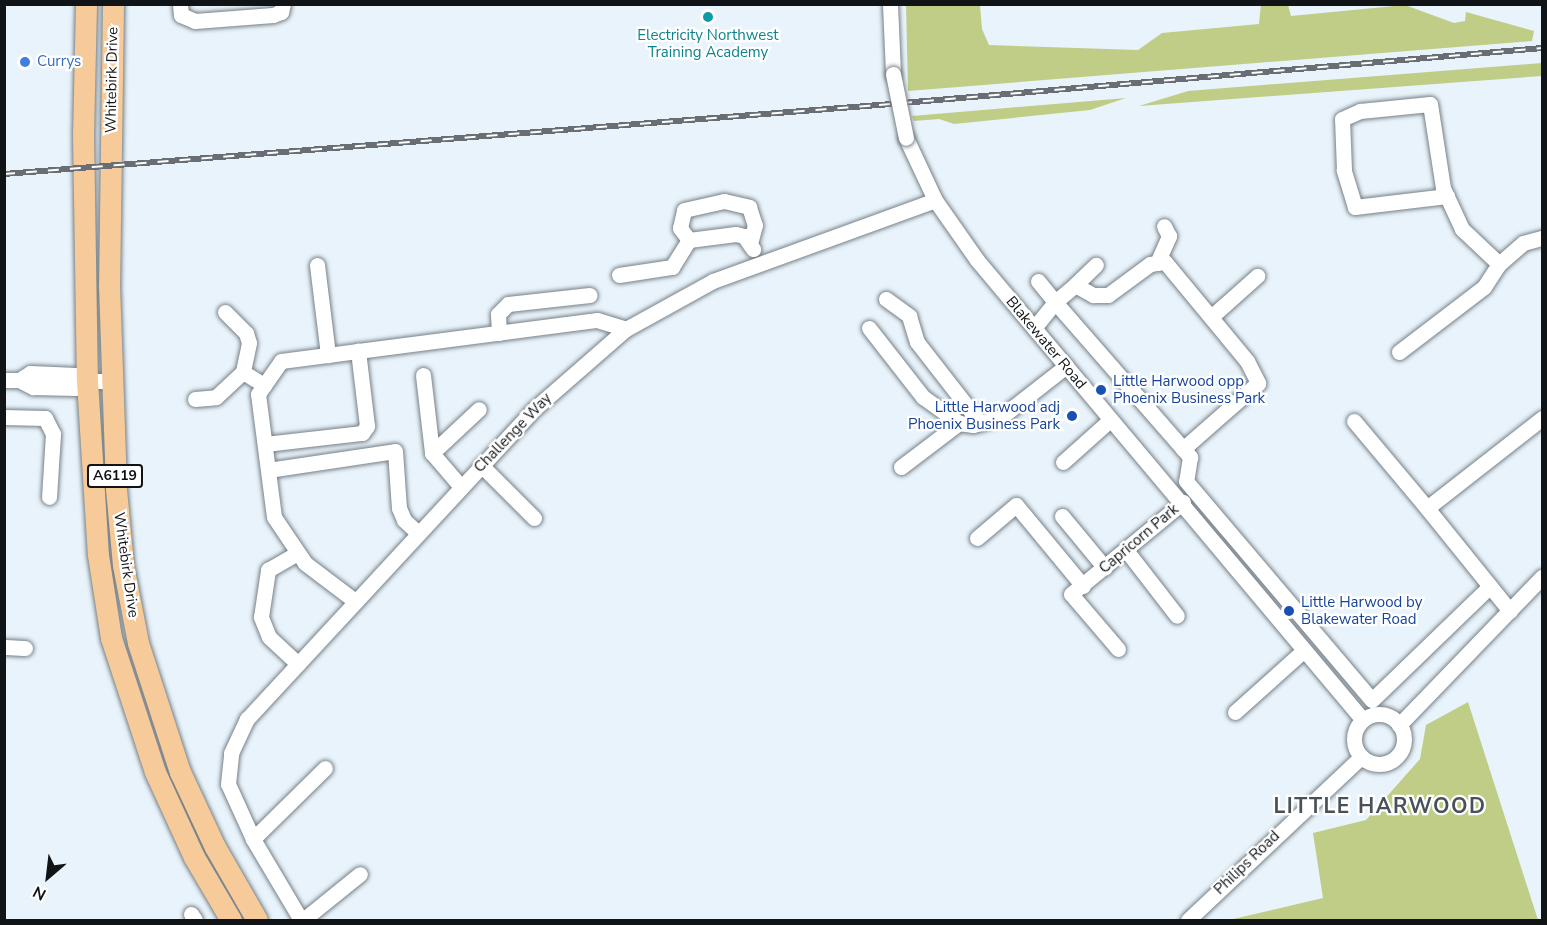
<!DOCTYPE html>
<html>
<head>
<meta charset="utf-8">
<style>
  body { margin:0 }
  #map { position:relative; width:1547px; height:925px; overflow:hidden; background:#e9f3fb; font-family:"Nunito Sans",sans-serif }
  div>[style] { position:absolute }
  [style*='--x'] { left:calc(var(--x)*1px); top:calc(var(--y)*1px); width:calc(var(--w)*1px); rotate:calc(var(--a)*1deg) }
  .green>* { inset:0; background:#bfcd87 }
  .roads { filter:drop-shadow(0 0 2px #778087) drop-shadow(0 0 2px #778087) }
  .minor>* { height:15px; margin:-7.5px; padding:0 7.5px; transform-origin:7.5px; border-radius:7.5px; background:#fff }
  .minor>.ring { margin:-7.5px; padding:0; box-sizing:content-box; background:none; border:15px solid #fff; border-radius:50% }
  .highway>* { height:21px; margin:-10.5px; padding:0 10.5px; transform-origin:10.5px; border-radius:10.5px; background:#f6cb99 }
  .rail>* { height:6px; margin-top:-3px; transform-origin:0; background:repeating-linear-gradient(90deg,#fff 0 11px,#686e73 0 22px); box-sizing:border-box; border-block:2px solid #686e73 }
  .bridges { filter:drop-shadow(0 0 2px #778087) drop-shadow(0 0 2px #778087) }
  .minor-bridge>* { height:15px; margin:-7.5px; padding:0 7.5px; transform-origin:7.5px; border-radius:7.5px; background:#fff }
  .dots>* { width:16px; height:16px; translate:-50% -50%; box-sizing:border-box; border:3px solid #fff; border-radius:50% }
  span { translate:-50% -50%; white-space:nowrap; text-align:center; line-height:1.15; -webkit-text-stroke:4.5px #fff; paint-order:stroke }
  .shield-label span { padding:2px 4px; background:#fff; border:2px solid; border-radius:4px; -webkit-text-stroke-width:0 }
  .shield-label { font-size:14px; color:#101417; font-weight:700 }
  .culture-label { font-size:15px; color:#0d838f }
  .shop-label { font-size:15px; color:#366cbe }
  .left { translate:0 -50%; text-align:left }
  .street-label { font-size:15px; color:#101417 }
  .transit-label { font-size:15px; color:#164399 }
  .right { translate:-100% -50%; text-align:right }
  .district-label { font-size:21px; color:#495158; font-weight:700; letter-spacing:1.5px }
  .frame { position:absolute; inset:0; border:6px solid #101417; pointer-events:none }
  .north { position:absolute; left:18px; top:847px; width:60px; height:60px; -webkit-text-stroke:4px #fff; paint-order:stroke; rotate:208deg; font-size:16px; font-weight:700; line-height:24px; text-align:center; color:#101417 }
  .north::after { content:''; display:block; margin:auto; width:21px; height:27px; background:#101417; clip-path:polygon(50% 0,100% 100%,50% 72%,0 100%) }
</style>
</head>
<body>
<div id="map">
  <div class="green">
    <i style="clip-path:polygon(1261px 4px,1288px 5px,1291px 16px,1405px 5px,1454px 23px,1465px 21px,1466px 12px,1534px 31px,1532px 41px,908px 91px,906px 5px,980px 5px,982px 29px,989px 45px,1138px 50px,1162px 33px,1259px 24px)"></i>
    <i style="clip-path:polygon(1542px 63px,1542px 76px,1139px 106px,1188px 91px)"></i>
    <i style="clip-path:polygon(1126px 98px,1090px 110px,954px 124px,939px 119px,914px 121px,912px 116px)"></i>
    <i style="clip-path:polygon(1468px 702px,1538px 920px,1229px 920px,1323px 898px,1313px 833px,1366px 820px,1420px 759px,1426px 725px)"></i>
  </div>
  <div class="roads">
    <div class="minor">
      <i style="--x:180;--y:4;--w:11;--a:85"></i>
      <i style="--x:181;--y:15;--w:15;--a:23"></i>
      <i style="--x:195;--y:21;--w:78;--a:-4.4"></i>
      <i style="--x:273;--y:15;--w:9;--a:-21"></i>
      <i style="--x:281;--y:12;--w:8;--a:-76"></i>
      <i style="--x:890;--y:4;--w:70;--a:87.5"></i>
      <i style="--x:906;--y:138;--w:68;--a:64.9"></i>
      <i style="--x:935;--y:200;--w:73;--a:55"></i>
      <i style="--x:977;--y:260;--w:600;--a:50"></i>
      <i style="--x:1447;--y:196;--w:93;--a:173.2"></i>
      <i style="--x:1355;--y:207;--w:39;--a:-107"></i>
      <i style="--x:1344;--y:170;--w:51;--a:-92.2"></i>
      <i style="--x:1342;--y:119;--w:20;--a:-24"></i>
      <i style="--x:1360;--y:111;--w:70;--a:-5.7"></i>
      <i style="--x:1430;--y:104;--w:85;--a:81.2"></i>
      <i style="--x:1443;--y:188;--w:45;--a:65.1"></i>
      <i style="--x:1462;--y:229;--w:51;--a:43.4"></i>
      <i style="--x:1499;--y:264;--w:32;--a:-41"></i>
      <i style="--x:1523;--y:243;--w:20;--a:-15"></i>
      <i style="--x:689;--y:240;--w:15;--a:-127"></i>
      <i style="--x:680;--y:228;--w:18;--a:-77"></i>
      <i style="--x:684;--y:210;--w:41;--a:-12.7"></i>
      <i style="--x:724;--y:201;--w:26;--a:13"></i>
      <i style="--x:749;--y:207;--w:19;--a:72"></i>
      <i style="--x:755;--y:225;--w:20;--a:105"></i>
      <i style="--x:689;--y:240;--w:47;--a:-7.3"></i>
      <i style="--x:736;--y:234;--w:8;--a:14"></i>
      <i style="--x:744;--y:236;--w:16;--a:55"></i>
      <i style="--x:1157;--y:263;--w:30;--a:-66"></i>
      <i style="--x:1169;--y:236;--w:11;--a:-117"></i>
      <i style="--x:317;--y:265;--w:91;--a:83"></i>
      <i style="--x:619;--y:275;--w:54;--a:-8.6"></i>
      <i style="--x:672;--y:267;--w:32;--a:-58"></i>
      <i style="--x:1038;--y:281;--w:27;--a:51"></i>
      <i style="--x:1055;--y:302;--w:26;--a:-40"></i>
      <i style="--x:1075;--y:285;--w:21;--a:29"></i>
      <i style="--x:1093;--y:295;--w:15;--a:0"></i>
      <i style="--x:1108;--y:295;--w:52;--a:-36.4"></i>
      <i style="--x:1150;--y:264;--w:15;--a:-8"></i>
      <i style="--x:1165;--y:262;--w:129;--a:50.4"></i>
      <i style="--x:1247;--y:361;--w:25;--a:63"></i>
      <i style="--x:1258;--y:383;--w:100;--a:138.7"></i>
      <i style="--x:1075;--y:285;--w:29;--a:-44"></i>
      <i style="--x:886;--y:299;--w:29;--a:36"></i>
      <i style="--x:909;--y:316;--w:27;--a:73"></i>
      <i style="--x:917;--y:342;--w:103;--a:52.1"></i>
      <i style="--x:225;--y:312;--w:30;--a:45"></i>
      <i style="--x:246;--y:333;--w:10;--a:73"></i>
      <i style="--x:249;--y:343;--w:30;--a:102"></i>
      <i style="--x:243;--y:372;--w:25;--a:32"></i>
      <i style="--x:1211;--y:317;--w:62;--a:-41.7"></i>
      <i style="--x:869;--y:328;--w:88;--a:52"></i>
      <i style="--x:923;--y:397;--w:44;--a:35.8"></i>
      <i style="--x:1034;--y:328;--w:33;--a:-51"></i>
      <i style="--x:1055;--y:302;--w:206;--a:48.9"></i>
      <i style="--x:1190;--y:457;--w:24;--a:99"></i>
      <i style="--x:1186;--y:481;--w:287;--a:49.7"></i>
      <i style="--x:1372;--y:700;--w:164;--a:-44"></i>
      <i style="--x:499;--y:333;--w:19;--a:-93"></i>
      <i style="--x:498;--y:314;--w:14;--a:-45"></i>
      <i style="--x:508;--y:304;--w:82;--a:-6.3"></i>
      <i style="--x:1399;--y:352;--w:107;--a:-37.4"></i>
      <i style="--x:1484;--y:287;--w:27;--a:-57"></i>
      <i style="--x:423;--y:375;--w:79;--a:83.4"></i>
      <i style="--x:432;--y:453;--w:45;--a:49.5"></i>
      <i style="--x:4;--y:380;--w:15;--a:0"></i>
      <i style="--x:19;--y:380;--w:16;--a:27"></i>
      <i style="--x:33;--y:387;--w:42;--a:1.4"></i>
      <i style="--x:75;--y:388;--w:14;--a:-30"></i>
      <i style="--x:87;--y:381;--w:26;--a:0"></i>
      <i style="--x:19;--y:380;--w:13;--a:-32"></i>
      <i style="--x:30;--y:373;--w:46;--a:2.5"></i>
      <i style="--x:76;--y:375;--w:13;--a:29"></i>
      <i style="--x:195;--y:399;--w:21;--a:-5"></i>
      <i style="--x:216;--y:397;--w:37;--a:-43"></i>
      <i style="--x:4;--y:417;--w:41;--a:1.4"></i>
      <i style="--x:45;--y:418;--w:18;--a:63"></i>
      <i style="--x:53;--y:434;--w:63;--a:93.6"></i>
      <i style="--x:1354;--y:421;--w:114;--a:50"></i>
      <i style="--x:265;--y:444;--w:98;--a:-6.5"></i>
      <i style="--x:362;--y:433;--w:9;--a:-54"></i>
      <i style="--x:367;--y:426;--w:76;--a:-96.8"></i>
      <i style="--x:432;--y:453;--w:64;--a:-43.1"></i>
      <i style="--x:1063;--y:462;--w:63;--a:-41.8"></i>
      <i style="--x:481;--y:465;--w:75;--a:45"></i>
      <i style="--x:901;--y:467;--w:73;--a:-37.2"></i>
      <i style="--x:959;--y:423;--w:14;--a:8"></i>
      <i style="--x:973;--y:425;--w:29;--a:-16"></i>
      <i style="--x:1001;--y:417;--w:83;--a:-38.1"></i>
      <i style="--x:268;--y:470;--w:128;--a:-8.5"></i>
      <i style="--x:395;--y:451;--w:57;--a:86"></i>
      <i style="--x:399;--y:508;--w:13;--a:67"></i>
      <i style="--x:404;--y:520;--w:19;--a:43"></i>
      <i style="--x:1062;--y:516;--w:67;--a:50.4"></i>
      <i style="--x:977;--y:538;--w:51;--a:-40.2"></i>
      <i style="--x:1016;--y:505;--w:105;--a:50.4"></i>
      <i style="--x:1126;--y:550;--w:83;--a:52.3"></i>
      <i style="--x:355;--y:601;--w:63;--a:-142.8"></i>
      <i style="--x:305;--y:563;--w:55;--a:-124"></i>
      <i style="--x:274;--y:517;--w:124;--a:-97.4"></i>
      <i style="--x:258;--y:394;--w:40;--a:-55.1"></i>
      <i style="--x:281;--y:361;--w:319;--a:-7.4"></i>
      <i style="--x:597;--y:320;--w:30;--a:17"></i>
      <i style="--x:1510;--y:611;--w:132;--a:-128.9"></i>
      <i style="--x:1427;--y:508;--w:146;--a:-38"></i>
      <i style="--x:4;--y:647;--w:21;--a:3"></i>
      <i style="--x:1118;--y:649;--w:72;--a:-130.5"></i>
      <i style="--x:1071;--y:594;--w:145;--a:-39.4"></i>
      <i style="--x:298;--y:664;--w:40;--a:-137"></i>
      <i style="--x:269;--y:637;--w:22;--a:-112"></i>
      <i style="--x:261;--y:617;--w:48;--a:-81.5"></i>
      <i style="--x:268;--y:570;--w:34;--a:-30"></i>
      <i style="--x:1235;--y:712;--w:91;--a:-41.9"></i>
      <i class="ring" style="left:1354px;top:714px;width:35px;height:35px"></i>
      <i style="--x:1399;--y:725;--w:206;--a:-46"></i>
      <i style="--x:253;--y:839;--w:101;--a:-44.6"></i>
      <i style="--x:191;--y:914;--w:7;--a:56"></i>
      <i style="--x:301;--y:920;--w:94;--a:-120.7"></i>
      <i style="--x:253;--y:839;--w:60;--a:-114.4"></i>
      <i style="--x:228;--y:784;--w:31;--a:-84"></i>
      <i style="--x:231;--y:753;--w:38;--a:-65"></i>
      <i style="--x:247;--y:719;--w:421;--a:-47.2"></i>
      <i style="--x:533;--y:410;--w:123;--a:-41.1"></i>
      <i style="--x:626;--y:329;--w:99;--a:-28.9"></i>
      <i style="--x:713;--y:281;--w:236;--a:-20"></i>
      <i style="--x:303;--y:920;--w:73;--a:-38.9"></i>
      <i style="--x:1188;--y:920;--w:238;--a:-43.3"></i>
    </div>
    <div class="highway">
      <i style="--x:86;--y:4;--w:128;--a:91.3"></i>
      <i style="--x:83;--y:132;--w:249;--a:89.1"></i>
      <i style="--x:87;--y:381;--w:174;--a:86.4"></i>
      <i style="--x:98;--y:555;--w:84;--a:81.1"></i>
      <i style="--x:111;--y:638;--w:141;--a:71.8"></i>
      <i style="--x:155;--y:772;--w:94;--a:65.4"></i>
      <i style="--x:194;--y:857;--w:73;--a:59.6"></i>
      <i style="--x:113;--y:4;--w:281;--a:90.8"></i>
      <i style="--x:109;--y:285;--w:204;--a:88"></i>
      <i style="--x:116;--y:489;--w:76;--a:84.7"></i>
      <i style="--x:123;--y:565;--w:79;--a:79.1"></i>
      <i style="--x:138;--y:643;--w:136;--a:72"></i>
      <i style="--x:180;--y:772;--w:83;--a:65"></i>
      <i style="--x:215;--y:847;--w:84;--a:60.1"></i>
    </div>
  </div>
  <div class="rail">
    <i style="--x:4;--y:174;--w:878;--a:-4.51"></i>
    <i style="--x:879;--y:105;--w:665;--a:-4.91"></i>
  </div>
  <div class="bridges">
    <div class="minor-bridge">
      <i style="--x:893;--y:74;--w:65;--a:78.5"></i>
    </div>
  </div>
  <div class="dots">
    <i style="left:708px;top:17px;background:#0f9aa8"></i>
    <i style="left:25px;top:62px;background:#3f7fe0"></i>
    <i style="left:1101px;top:390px;background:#1a4fb4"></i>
    <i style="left:1072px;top:416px;background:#1a4fb4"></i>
    <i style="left:1289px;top:611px;background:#1a4fb4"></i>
  </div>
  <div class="shield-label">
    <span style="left:115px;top:476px">A6119</span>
  </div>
  <div class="culture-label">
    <span style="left:708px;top:44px">Electricity Northwest<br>Training Academy</span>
  </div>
  <div class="shop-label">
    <span class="left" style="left:37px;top:62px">Currys</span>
  </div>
  <div class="street-label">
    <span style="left:112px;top:80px;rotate:-89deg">Whitebirk Drive</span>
    <span style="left:1046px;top:343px;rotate:50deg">Blakewater Road</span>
    <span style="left:513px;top:433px;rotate:-46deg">Challenge Way</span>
    <span style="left:1139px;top:539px;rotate:-40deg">Capricorn Park</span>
    <span style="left:126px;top:565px;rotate:82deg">Whitebirk Drive</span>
    <span style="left:1247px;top:863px;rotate:-44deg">Philips Road</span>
  </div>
  <div class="transit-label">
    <span class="left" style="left:1113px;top:390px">Little Harwood opp<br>Phoenix Business Park</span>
    <span class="right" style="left:1060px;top:416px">Little Harwood adj<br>Phoenix Business Park</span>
    <span class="left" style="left:1301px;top:611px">Little Harwood by<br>Blakewater Road</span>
  </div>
  <div class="district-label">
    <span style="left:1380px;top:806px">LITTLE HARWOOD</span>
  </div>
  <div class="frame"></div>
  <div class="north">N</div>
</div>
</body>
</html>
